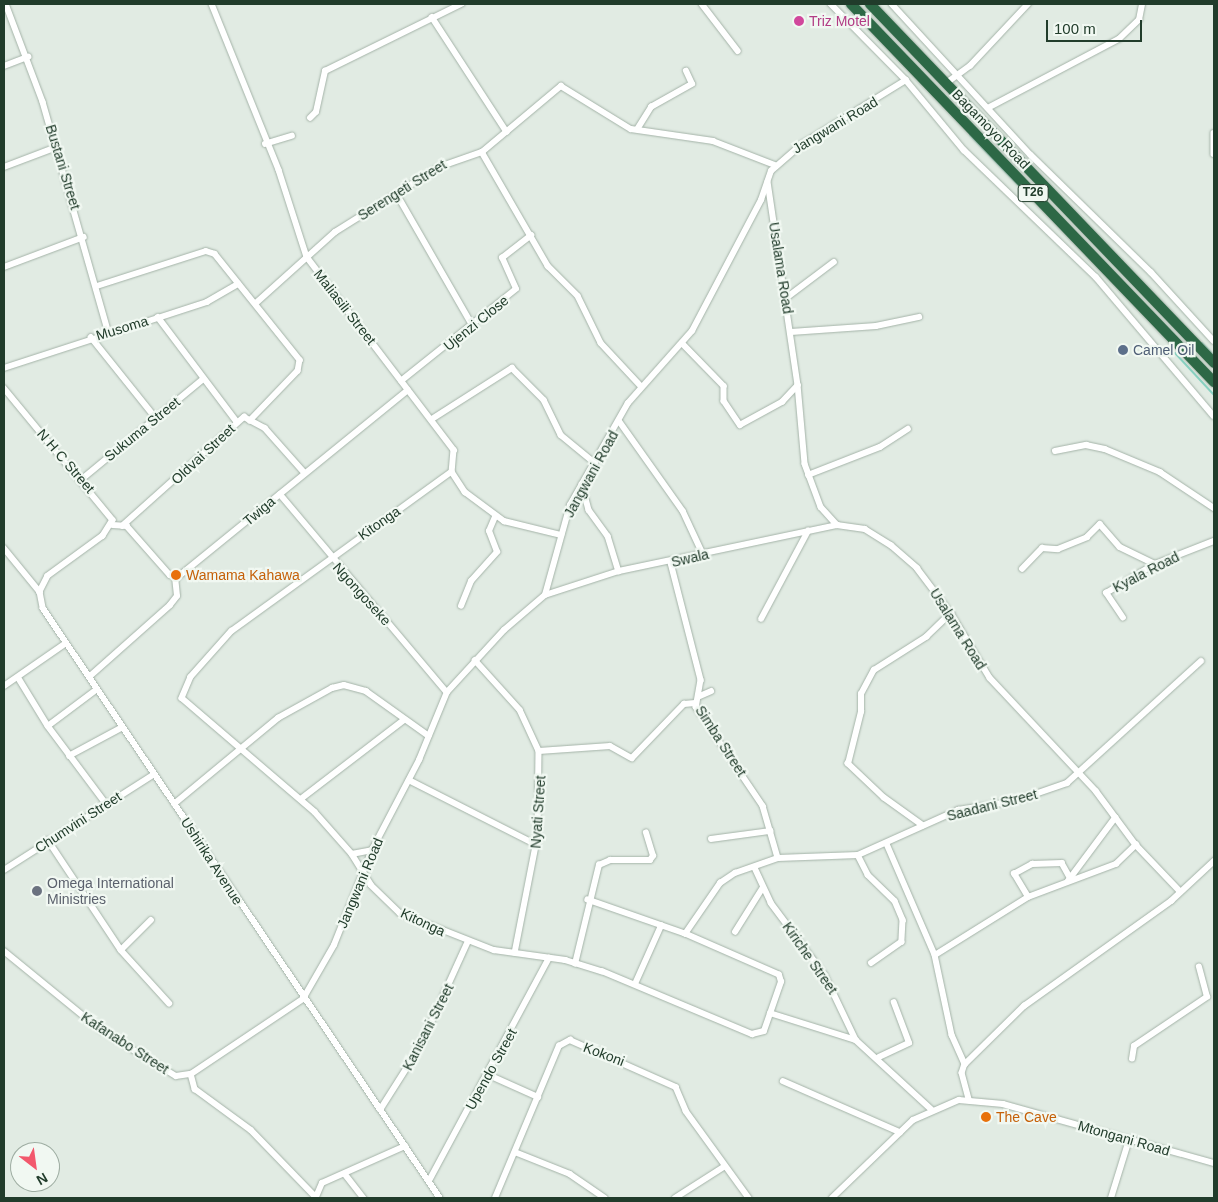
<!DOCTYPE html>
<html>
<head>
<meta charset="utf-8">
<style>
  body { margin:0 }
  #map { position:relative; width:1218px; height:1202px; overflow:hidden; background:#e1ebe3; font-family:Helvetica,sans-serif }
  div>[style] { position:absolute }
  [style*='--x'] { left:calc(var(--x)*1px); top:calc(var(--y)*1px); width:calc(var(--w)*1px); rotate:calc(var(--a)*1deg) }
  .stream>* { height:2px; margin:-1px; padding:0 1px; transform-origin:1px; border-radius:1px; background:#88d1c1 }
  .roads { filter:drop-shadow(0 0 1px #a4b3a8) drop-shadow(0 0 1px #a4b3a8) }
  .street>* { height:5.5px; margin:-2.75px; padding:0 2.75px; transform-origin:2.75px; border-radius:2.75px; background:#fff }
  .highway>* { height:10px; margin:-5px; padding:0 5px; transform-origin:5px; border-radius:5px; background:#2d6846 }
  .dots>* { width:14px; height:14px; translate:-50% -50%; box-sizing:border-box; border:2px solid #f1f8f2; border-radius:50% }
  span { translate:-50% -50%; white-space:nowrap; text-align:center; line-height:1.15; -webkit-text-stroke:4.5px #f1f8f2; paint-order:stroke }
  .shield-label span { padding:1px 4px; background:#f1f8f2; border:1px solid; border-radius:4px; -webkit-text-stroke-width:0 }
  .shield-label { font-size:12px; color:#213c2b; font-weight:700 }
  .hotel-label { font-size:14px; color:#b23c85 }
  .left { translate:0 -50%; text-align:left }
  .street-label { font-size:14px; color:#213c2b }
  .service-label { font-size:14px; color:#4e5e75 }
  .food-label { font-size:14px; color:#c56008 }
  .worship-label { font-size:14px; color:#5b616d }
  .frame { position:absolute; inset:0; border:5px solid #213c2b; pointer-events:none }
  .north { position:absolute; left:10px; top:1142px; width:50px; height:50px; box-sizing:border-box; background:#f1f8f2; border:1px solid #9eada2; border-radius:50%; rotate:150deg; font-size:14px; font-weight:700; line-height:20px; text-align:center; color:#213c2b }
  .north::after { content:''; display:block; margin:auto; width:18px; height:22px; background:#f2586c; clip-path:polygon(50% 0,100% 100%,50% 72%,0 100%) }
  .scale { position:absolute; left:1046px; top:20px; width:96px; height:22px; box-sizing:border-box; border:2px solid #213c2b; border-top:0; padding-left:6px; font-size:15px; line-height:18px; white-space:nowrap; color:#213c2b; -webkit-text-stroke:4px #f1f8f2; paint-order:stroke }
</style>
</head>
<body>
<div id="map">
  <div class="stream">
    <i style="--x:970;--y:135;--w:78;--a:46"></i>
    <i style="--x:1202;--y:343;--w:18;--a:47"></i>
    <i style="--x:1175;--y:353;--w:57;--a:47.1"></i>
  </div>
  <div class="roads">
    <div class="street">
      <i style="--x:6;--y:4;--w:105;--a:69.3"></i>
      <i style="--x:43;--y:102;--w:240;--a:74.1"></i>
      <i style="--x:212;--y:4;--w:179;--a:68"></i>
      <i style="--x:279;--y:170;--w:91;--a:72.2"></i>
      <i style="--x:307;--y:257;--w:243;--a:52.7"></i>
      <i style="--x:454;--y:450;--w:22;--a:95"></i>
      <i style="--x:452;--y:472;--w:24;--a:57"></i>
      <i style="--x:465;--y:492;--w:49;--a:36.6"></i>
      <i style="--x:504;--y:521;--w:59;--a:13.8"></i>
      <i style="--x:702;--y:4;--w:59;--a:52.5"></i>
      <i style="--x:831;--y:4;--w:107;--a:45.4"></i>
      <i style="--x:906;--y:80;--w:91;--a:50.4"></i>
      <i style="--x:964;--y:150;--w:183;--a:43.9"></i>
      <i style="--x:1096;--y:277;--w:182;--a:49.7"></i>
      <i style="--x:892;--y:4;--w:205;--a:47.4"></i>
      <i style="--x:1031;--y:155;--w:168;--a:44.3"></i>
      <i style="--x:1151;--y:272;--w:93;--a:47.6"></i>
      <i style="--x:432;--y:17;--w:137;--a:56.9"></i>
      <i style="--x:4;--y:66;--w:26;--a:-21"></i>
      <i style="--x:945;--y:84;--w:31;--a:-36"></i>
      <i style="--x:970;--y:66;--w:85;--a:-46.9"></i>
      <i style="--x:988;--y:108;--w:148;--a:-27.8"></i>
      <i style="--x:1119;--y:39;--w:28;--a:-44"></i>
      <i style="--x:1139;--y:20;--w:16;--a:-79"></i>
      <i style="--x:310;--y:118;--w:8;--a:-45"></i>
      <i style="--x:316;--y:112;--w:42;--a:-77.6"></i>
      <i style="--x:325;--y:71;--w:152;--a:-26.2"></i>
      <i style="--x:638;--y:128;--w:25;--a:-58"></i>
      <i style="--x:651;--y:107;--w:47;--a:-29.3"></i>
      <i style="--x:692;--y:84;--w:14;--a:-115"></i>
      <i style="--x:1214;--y:133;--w:21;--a:90"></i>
      <i style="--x:265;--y:144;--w:28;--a:-17"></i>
      <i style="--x:482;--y:152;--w:132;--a:59.9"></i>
      <i style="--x:548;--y:266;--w:42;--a:45"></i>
      <i style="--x:578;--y:296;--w:52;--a:63.9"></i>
      <i style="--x:601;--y:343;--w:59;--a:47.1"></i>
      <i style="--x:4;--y:167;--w:57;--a:-20.7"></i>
      <i style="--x:768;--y:182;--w:205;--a:81.6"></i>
      <i style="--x:798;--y:385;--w:79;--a:84.9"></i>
      <i style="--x:805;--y:464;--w:46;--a:69.6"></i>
      <i style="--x:821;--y:507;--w:24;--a:48"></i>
      <i style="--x:837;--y:525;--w:28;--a:8"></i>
      <i style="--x:865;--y:529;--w:31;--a:32"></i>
      <i style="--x:891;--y:545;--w:35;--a:41"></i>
      <i style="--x:917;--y:568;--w:56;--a:52.9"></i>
      <i style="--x:951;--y:613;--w:76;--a:59"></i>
      <i style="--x:990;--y:678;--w:155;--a:46.8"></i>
      <i style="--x:1096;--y:791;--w:67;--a:53.5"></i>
      <i style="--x:1136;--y:845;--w:64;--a:46.3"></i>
      <i style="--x:398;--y:196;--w:150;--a:60"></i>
      <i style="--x:4;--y:267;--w:85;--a:-20.6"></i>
      <i style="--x:97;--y:286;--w:114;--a:-17.8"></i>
      <i style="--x:206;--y:251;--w:9;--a:18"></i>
      <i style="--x:215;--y:254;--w:136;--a:51.3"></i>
      <i style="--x:300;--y:360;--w:11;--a:100"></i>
      <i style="--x:298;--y:371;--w:69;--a:133.8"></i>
      <i style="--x:785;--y:299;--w:61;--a:-37.1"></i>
      <i style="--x:256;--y:303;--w:106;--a:-41.9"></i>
      <i style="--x:335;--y:232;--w:123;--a:-32"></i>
      <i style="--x:439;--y:167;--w:46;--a:-19.2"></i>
      <i style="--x:482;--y:152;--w:103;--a:-39.9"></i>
      <i style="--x:561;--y:86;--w:82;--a:31.6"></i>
      <i style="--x:631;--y:129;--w:83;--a:8.3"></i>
      <i style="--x:713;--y:141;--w:66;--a:21.2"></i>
      <i style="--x:158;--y:317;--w:131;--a:53"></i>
      <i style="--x:791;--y:332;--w:85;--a:-4"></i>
      <i style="--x:876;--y:326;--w:44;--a:-11.8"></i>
      <i style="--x:91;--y:337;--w:102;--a:51.3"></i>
      <i style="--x:682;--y:343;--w:60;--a:45.7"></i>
      <i style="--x:724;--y:386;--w:15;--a:90"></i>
      <i style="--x:724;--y:401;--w:29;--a:56"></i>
      <i style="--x:740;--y:425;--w:48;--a:-28.7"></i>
      <i style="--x:782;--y:402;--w:23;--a:-47"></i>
      <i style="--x:4;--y:368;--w:213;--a:-18"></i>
      <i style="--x:207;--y:302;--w:36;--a:-30"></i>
      <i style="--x:401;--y:381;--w:147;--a:-38.7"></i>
      <i style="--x:516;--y:289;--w:34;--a:-114"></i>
      <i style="--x:502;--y:258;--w:37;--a:-38"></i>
      <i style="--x:4;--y:388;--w:171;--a:50.5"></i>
      <i style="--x:113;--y:520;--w:19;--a:122"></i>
      <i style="--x:103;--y:536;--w:68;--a:144"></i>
      <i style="--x:48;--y:576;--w:18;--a:117"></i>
      <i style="--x:40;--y:592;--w:16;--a:79"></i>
      <i style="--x:43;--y:608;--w:711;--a:56.06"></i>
      <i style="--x:432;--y:419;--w:95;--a:-32.5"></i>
      <i style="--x:512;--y:368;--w:45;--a:45"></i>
      <i style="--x:544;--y:400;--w:39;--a:64"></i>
      <i style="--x:561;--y:435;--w:44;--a:39.5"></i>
      <i style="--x:620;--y:422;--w:109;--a:54.7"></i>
      <i style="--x:683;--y:511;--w:50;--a:65"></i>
      <i style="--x:1055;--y:451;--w:32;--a:-11"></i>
      <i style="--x:1086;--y:445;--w:19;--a:12"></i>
      <i style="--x:1105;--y:449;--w:60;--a:22.7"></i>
      <i style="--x:1160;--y:472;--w:65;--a:33.7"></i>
      <i style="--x:452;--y:472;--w:271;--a:144.1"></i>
      <i style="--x:232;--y:631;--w:62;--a:131.7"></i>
      <i style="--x:191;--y:677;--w:23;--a:113"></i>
      <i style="--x:182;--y:698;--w:175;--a:40.6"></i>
      <i style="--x:315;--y:812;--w:56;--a:48.6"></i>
      <i style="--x:352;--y:854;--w:36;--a:58"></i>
      <i style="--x:371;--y:885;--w:40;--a:44"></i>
      <i style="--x:400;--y:913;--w:101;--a:21.5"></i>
      <i style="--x:494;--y:950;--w:72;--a:8"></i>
      <i style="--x:565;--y:960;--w:39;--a:17"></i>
      <i style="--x:602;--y:971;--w:163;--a:22.8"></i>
      <i style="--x:752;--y:1034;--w:12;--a:-14"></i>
      <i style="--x:764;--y:1031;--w:52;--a:-70.9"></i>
      <i style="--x:781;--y:982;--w:7;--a:-106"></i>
      <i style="--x:779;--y:975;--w:103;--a:-156.4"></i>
      <i style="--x:685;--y:934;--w:103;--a:-160.7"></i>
      <i style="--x:808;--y:475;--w:77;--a:-21.3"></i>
      <i style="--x:880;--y:447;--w:33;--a:-33"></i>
      <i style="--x:82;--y:479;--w:156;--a:-39.5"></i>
      <i style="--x:582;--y:484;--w:27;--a:75"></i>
      <i style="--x:589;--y:510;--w:32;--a:54"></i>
      <i style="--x:608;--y:536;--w:37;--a:73"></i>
      <i style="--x:280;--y:494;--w:259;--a:49.9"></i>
      <i style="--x:113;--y:525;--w:14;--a:4"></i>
      <i style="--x:127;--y:526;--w:65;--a:48.7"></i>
      <i style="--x:170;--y:575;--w:8;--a:14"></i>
      <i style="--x:178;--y:577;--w:296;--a:-39.1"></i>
      <i style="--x:122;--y:526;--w:164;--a:-41.8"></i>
      <i style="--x:244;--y:417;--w:24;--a:28"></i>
      <i style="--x:265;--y:428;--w:60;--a:48.4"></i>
      <i style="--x:4;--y:548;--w:57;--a:50.7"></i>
      <i style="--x:671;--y:563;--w:121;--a:75.6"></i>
      <i style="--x:701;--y:680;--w:27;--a:100"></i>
      <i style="--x:696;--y:707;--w:120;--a:55.9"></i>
      <i style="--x:763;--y:806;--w:54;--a:73.9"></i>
      <i style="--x:1022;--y:569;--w:29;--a:-46"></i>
      <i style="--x:1042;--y:548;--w:16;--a:4"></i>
      <i style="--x:1058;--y:549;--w:31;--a:-22"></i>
      <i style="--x:1087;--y:537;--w:18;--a:-45"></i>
      <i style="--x:1100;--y:524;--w:30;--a:49"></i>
      <i style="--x:1120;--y:547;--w:39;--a:26"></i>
      <i style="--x:545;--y:595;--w:78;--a:-18"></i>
      <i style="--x:619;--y:571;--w:223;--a:-11.9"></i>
      <i style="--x:461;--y:606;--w:27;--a:-68"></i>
      <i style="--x:471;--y:581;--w:39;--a:-48"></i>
      <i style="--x:497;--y:552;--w:22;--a:-111"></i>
      <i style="--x:489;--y:531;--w:15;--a:-67"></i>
      <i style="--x:1123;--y:618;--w:30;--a:-124"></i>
      <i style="--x:1106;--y:593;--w:57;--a:-30.6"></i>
      <i style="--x:1155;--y:564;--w:63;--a:-21.3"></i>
      <i style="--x:761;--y:619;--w:100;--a:-61.9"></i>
      <i style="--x:475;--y:660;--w:67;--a:48"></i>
      <i style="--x:520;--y:710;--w:45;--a:65.1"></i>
      <i style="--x:539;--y:751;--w:85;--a:90.7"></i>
      <i style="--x:538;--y:836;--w:119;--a:101.1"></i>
      <i style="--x:18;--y:677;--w:57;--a:58.5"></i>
      <i style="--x:48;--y:726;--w:99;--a:53.2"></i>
      <i style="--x:89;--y:677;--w:108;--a:-41.6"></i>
      <i style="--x:170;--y:605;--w:11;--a:-52"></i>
      <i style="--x:177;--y:596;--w:19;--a:-96"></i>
      <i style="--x:4;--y:686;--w:75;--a:-34.7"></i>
      <i style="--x:700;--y:696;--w:12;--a:-24"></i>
      <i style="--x:48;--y:726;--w:60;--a:-36.9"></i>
      <i style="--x:539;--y:751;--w:71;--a:-4"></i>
      <i style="--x:610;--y:746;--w:25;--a:29"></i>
      <i style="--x:632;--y:758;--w:75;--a:-46.1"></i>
      <i style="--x:684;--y:704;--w:11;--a:-5"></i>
      <i style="--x:69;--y:756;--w:59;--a:-28.3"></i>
      <i style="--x:409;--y:780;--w:144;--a:26.9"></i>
      <i style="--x:301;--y:799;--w:130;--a:-37.5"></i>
      <i style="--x:174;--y:804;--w:135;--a:-39.6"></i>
      <i style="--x:278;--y:718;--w:62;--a:-29.1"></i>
      <i style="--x:332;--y:688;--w:12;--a:-14"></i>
      <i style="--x:344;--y:685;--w:23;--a:15"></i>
      <i style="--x:366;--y:691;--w:77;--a:35.5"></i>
      <i style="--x:923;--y:826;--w:48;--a:-144.3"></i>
      <i style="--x:884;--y:798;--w:50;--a:-136.6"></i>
      <i style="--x:848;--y:764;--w:54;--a:-76"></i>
      <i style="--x:861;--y:712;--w:18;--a:-90"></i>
      <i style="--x:861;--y:694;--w:27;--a:-62"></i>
      <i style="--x:874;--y:670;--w:62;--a:-32.4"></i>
      <i style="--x:926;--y:637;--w:35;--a:-44"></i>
      <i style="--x:711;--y:839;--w:60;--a:-7.7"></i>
      <i style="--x:48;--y:840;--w:132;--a:56.4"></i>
      <i style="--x:121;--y:950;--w:72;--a:47.8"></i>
      <i style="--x:887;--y:844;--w:121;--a:66.6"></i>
      <i style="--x:935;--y:955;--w:82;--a:78"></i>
      <i style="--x:952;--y:1035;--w:32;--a:66"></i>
      <i style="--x:965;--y:1064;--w:83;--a:-44.5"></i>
      <i style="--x:1024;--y:1006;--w:181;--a:-35.5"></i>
      <i style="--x:1171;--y:901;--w:59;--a:-42.9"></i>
      <i style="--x:352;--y:854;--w:20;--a:-11"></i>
      <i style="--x:858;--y:855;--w:22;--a:63"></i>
      <i style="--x:868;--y:875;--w:37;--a:44"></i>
      <i style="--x:895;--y:901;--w:21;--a:67"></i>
      <i style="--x:903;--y:920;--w:22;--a:93"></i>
      <i style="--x:902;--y:942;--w:37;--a:145"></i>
      <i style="--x:755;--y:868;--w:38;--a:65"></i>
      <i style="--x:771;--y:903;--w:90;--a:53.1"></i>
      <i style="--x:825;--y:975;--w:72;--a:64.5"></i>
      <i style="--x:856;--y:1040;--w:102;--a:42.6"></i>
      <i style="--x:4;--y:870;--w:177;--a:-32.5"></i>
      <i style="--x:1068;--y:881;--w:79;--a:-53.3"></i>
      <i style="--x:1028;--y:897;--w:27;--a:-121"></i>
      <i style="--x:1014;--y:874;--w:21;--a:-29"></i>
      <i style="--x:1032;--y:864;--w:30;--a:-2"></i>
      <i style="--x:1062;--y:863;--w:18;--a:61"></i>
      <i style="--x:735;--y:932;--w:51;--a:-57.9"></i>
      <i style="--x:685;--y:934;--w:62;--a:-55.5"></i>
      <i style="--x:720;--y:883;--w:18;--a:-34"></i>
      <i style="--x:735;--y:873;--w:46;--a:-19.2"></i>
      <i style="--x:778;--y:858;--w:80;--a:-2.1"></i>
      <i style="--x:858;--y:855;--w:110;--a:-24.2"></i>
      <i style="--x:958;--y:810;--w:58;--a:-9"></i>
      <i style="--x:1015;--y:801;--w:55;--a:-19.1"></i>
      <i style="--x:1067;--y:783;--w:181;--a:-42.3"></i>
      <i style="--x:121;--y:950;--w:42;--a:-45"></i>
      <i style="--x:4;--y:951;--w:125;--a:39.2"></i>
      <i style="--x:101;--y:1030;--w:88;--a:31.5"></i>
      <i style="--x:176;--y:1076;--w:15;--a:-8"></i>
      <i style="--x:191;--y:1074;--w:135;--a:-33.8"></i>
      <i style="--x:303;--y:999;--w:62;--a:-60.1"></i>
      <i style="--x:334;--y:945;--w:102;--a:-68.2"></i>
      <i style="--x:372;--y:850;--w:102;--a:-62.4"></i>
      <i style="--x:419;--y:760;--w:74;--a:-67.6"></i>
      <i style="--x:447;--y:692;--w:84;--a:-47.4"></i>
      <i style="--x:504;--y:630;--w:54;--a:-40.5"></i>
      <i style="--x:545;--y:595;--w:93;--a:-74.5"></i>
      <i style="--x:570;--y:505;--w:117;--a:-60.4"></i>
      <i style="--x:628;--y:403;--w:96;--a:-48.4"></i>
      <i style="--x:692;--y:331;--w:148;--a:-62.2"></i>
      <i style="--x:761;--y:200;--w:31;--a:-71"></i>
      <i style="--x:771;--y:171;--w:41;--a:-41.1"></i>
      <i style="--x:802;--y:144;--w:122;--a:-31.6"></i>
      <i style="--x:935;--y:955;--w:110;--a:-31.9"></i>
      <i style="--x:1028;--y:897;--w:94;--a:-20.6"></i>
      <i style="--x:1116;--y:864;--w:28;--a:-44"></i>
      <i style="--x:575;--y:964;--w:102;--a:-76.4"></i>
      <i style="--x:599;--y:865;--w:12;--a:-24"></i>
      <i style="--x:610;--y:860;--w:40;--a:0"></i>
      <i style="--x:650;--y:860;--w:5;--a:-53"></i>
      <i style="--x:653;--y:856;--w:24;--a:-107"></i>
      <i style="--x:635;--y:984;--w:64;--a:-65.9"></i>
      <i style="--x:770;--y:1013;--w:90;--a:17.4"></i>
      <i style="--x:879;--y:1057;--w:33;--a:-25"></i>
      <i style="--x:909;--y:1043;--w:43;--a:-110.6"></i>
      <i style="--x:1132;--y:1059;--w:13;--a:-81"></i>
      <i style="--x:1134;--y:1046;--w:88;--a:-33.9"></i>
      <i style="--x:1207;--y:997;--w:31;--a:-105"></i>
      <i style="--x:965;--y:1064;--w:9;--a:108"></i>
      <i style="--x:962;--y:1073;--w:28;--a:75"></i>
      <i style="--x:191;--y:1074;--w:16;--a:75"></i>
      <i style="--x:195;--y:1089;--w:69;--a:36.2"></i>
      <i style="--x:251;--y:1130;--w:93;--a:45.9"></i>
      <i style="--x:489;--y:1075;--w:54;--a:24.2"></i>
      <i style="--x:783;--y:1081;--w:128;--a:23.6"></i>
      <i style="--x:380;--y:1110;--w:75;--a:-57.6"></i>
      <i style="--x:420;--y:1047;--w:116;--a:-65.6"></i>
      <i style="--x:515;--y:1152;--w:59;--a:21.8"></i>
      <i style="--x:570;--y:1174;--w:42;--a:34.4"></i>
      <i style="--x:345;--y:1174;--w:31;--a:52"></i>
      <i style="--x:430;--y:1179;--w:251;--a:-61.7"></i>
      <i style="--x:316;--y:1197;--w:15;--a:-67"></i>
      <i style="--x:322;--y:1183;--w:91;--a:-24"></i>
      <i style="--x:495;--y:1198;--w:165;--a:-67.2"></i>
      <i style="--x:559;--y:1046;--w:13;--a:-29"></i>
      <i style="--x:570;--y:1040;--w:116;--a:23.9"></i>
      <i style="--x:676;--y:1087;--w:26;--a:67"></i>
      <i style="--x:686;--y:1111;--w:107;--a:54.1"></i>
      <i style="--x:675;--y:1198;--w:59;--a:-32.6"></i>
      <i style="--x:832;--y:1198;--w:112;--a:-43.9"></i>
      <i style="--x:913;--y:1120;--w:50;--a:-23.5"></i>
      <i style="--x:959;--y:1100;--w:44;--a:5.2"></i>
      <i style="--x:1003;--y:1104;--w:219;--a:15.6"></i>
      <i style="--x:1111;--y:1198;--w:61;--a:-72.8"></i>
    </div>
    <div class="highway">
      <i style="--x:851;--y:4;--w:524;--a:46.16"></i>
      <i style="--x:870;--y:4;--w:497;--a:46.2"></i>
    </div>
  </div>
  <div class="dots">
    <i style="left:799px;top:21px;background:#d1479c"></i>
    <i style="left:1123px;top:350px;background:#5c6f8a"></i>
    <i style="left:176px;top:575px;background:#e8710a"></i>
    <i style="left:37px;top:891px;background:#6b7280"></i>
    <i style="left:986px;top:1117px;background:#e8710a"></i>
  </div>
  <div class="shield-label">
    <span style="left:1033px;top:193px">T26</span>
  </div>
  <div class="hotel-label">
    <span class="left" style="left:809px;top:21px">Triz Motel</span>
  </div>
  <div class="street-label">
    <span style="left:835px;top:125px;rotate:-31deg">Jangwani Road</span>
    <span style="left:991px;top:129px;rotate:46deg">Bagamoyo Road</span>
    <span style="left:63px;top:167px;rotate:73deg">Bustani Street</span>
    <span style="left:402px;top:190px;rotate:-32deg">Serengeti Street</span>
    <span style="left:781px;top:268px;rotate:81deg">Usalama Road</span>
    <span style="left:345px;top:307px;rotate:52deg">Maliasili Street</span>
    <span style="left:476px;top:323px;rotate:-39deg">Ujenzi Close</span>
    <span style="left:122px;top:328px;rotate:-17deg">Musoma</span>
    <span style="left:142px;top:429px;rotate:-39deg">Sukuma Street</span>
    <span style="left:203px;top:454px;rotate:-43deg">Oldvai Street</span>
    <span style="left:66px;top:461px;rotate:49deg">N H C Street</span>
    <span style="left:591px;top:474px;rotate:-61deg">Jangwani Road</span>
    <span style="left:259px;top:511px;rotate:-40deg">Twiga</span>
    <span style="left:379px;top:523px;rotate:-35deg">Kitonga</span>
    <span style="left:690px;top:558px;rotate:-13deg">Swala</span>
    <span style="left:1146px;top:572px;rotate:-27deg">Kyala Road</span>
    <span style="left:362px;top:594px;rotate:48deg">Ngongoseke</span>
    <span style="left:958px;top:629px;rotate:58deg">Usalama Road</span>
    <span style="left:721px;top:741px;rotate:57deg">Simba Street</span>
    <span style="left:992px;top:805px;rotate:-14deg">Saadani Street</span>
    <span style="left:538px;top:812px;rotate:-86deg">Nyati Street</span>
    <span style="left:78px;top:822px;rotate:-33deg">Chumvini Street</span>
    <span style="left:212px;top:861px;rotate:57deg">Ushirika Avenue</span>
    <span style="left:360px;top:883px;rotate:-67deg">Jangwani Road</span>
    <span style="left:423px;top:922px;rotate:25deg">Kitonga</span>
    <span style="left:810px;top:958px;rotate:55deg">Kiriche Street</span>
    <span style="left:428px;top:1027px;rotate:-63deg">Kanisani Street</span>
    <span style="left:125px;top:1043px;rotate:33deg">Kafanabo Street</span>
    <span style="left:604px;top:1054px;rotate:21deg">Kokoni</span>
    <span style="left:491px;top:1069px;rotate:-61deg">Upendo Street</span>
    <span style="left:1124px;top:1138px;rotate:16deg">Mtongani Road</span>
  </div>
  <div class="service-label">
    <span class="left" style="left:1133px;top:350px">Camel Oil</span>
  </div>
  <div class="food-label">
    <span class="left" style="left:186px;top:575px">Wamama Kahawa</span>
    <span class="left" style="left:996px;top:1117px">The Cave</span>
  </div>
  <div class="worship-label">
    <span class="left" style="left:47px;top:891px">Omega International<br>Ministries</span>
  </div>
  <div class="frame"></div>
  <div class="north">N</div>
  <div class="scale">100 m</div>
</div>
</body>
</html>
